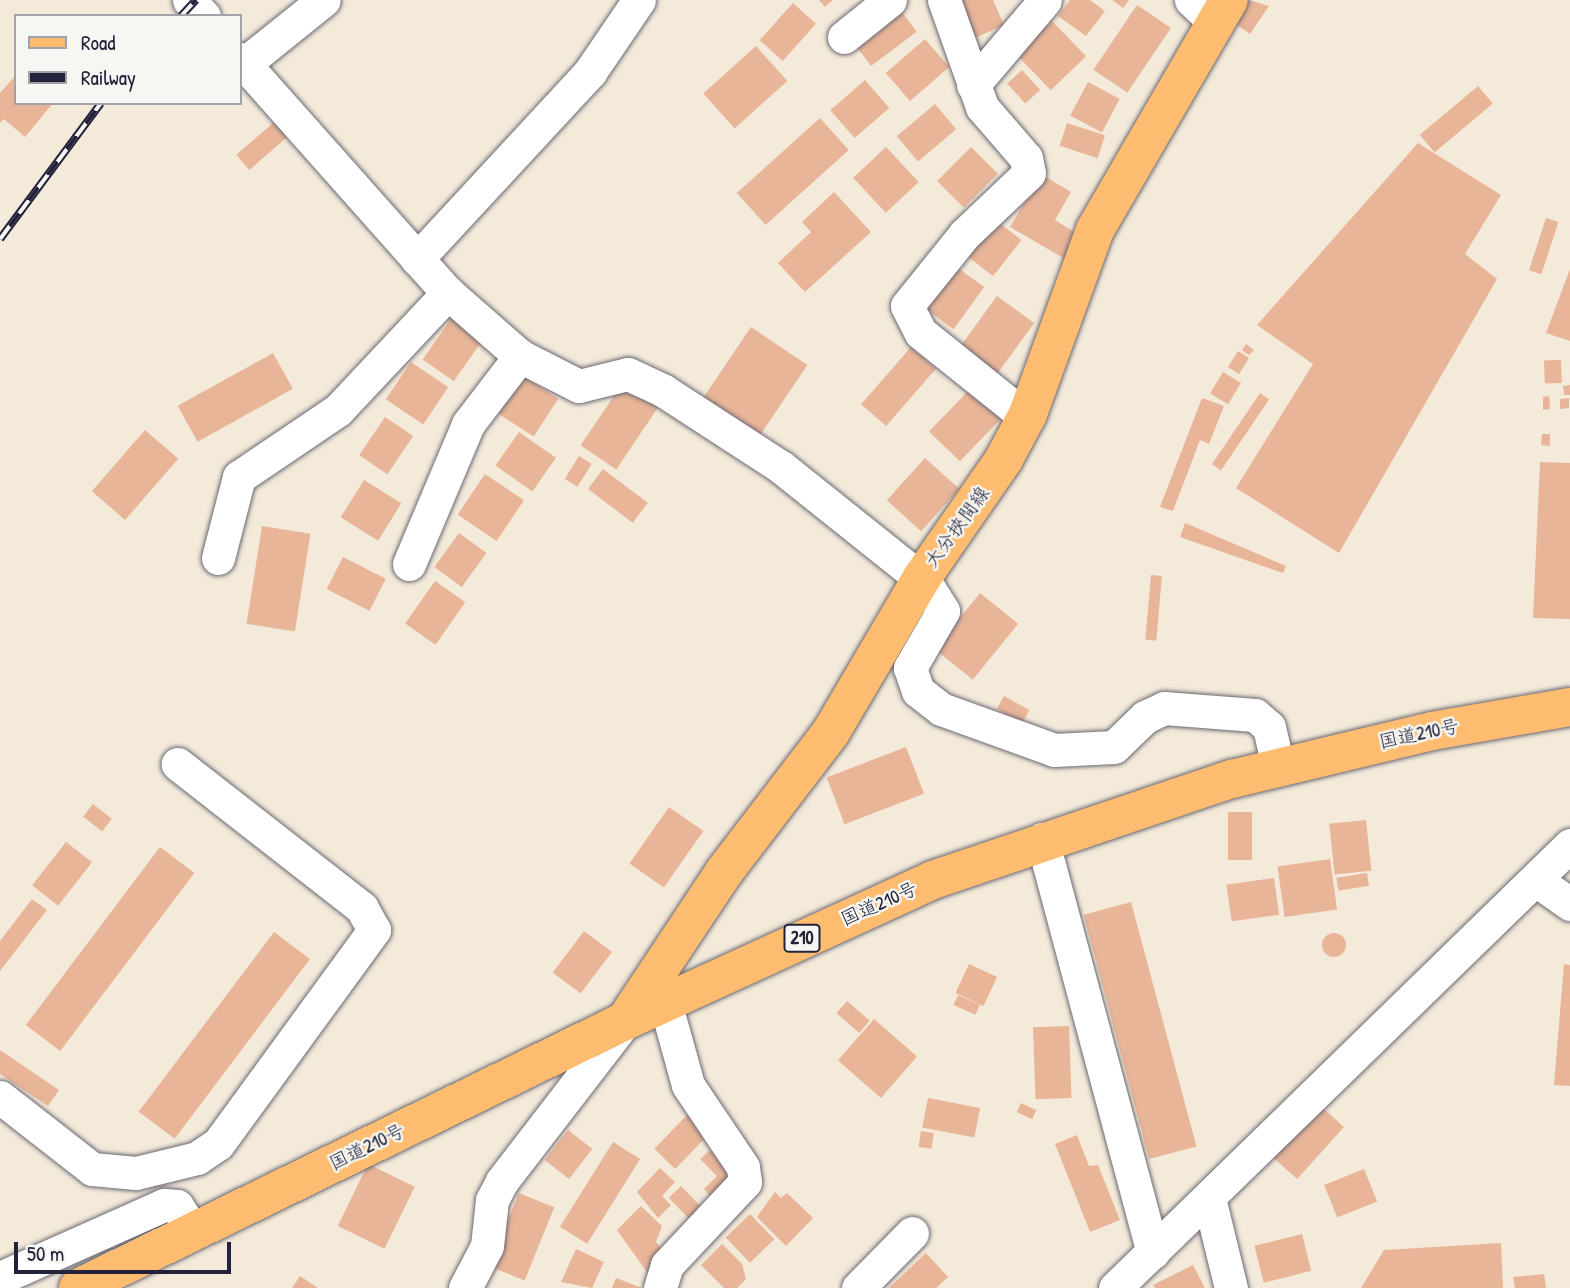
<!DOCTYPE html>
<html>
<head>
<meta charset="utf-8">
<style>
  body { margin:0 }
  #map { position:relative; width:1570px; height:1288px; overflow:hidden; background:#f3eada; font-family:"Patrick Hand","Klee One",sans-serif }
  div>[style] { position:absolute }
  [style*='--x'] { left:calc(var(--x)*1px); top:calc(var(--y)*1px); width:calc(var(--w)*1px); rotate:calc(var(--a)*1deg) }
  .building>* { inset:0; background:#e9b598; transform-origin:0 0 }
  .round { border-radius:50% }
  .roads { filter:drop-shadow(0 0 2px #6b6873) drop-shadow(0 0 2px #6b6873) }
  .minor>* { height:33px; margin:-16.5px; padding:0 16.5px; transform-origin:16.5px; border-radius:16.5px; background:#fff }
  .major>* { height:38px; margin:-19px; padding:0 19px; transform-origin:19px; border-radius:19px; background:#fdbc70 }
  .highway>* { height:38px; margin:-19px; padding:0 19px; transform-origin:19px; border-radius:19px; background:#fdbc70 }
  .rail>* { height:8px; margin-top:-4px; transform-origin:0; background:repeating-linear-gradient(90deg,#f6f6f2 0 16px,#22223b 0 32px); box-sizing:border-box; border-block:2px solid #22223b }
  span { translate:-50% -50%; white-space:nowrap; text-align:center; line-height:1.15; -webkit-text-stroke:5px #f6f6f2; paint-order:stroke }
  .shield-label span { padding:2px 5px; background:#f6f6f2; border:2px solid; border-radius:5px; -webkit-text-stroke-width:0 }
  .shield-label { font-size:18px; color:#22223b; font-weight:700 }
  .street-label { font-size:19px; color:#22223b }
  .legend { position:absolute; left:14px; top:14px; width:228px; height:91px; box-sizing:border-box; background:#f6f6f2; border:2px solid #a1a1a9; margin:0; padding:9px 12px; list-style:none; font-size:21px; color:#22223b }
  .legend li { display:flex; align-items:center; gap:14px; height:35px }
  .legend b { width:35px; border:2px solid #a1a1a9 }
  .scale { position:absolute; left:14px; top:1242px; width:217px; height:32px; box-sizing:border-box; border:4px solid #22223b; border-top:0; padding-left:9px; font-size:21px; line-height:24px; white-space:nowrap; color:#22223b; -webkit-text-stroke:5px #f6f6f2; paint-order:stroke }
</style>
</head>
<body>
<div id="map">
  <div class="building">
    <i style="clip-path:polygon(819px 0,833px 0,825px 7px)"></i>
    <i style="clip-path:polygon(958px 0,993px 0,1004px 25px,975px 38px)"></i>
    <i style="clip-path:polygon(1070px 0,1090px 0,1105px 11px,1086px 36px,1058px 16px)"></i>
    <i style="clip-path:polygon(1112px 0,1129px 0,1123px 8px)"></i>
    <i style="clip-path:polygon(1249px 0,1269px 6px,1250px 34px,1233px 22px)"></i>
    <i style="left:793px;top:3px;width:31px;height:50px;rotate:42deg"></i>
    <i style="left:895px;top:3px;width:36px;height:57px;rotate:53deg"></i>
    <i style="left:1137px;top:5px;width:41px;height:78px;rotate:34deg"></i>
    <i style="left:1052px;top:21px;width:49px;height:49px;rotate:46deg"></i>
    <i style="left:925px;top:39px;width:37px;height:52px;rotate:49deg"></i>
    <i style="left:756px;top:46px;width:47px;height:71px;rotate:48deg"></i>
    <i style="left:1022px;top:70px;width:27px;height:20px;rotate:48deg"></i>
    <i style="clip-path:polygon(16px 75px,16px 103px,53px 103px,25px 137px,4px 119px,0 123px,0 93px)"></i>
    <i style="left:865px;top:80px;width:37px;height:46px;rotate:49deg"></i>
    <i style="left:1088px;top:82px;width:36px;height:38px;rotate:28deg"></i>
    <i style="left:1478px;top:86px;width:23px;height:76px;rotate:50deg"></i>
    <i style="left:935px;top:104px;width:33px;height:50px;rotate:50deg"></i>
    <i style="left:820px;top:118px;width:43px;height:112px;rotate:48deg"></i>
    <i style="left:274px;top:122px;width:20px;height:50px;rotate:49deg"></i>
    <i style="left:1067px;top:123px;width:40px;height:24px;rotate:18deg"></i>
    <i style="clip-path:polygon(1418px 143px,1501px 195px,1465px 254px,1497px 279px,1339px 553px,1236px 488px,1313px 364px,1257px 325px)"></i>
    <i style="left:886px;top:147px;width:48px;height:45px;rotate:47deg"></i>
    <i style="left:971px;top:147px;width:38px;height:48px;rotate:45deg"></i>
    <i style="clip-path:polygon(1041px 174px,1071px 192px,1055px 220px,1079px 235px,1065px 259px,1010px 227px)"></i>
    <i style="clip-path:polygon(834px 192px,871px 232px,805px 292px,778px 263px,811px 232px,802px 222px)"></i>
    <i style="left:1546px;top:218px;width:13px;height:55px;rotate:18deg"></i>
    <i style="left:997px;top:221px;width:31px;height:46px;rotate:38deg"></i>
    <i style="left:951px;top:263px;width:41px;height:52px;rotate:36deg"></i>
    <i style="clip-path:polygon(1570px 269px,1570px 341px,1546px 333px)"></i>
    <i style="left:997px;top:296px;width:46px;height:65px;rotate:36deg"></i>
    <i style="left:453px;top:316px;width:38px;height:53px;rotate:35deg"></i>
    <i style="left:751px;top:327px;width:68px;height:85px;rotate:34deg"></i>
    <i style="clip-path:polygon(1246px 344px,1254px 350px,1249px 355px,1242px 350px)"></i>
    <i style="left:911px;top:347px;width:33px;height:76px;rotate:41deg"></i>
    <i style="left:1238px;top:351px;width:13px;height:19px;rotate:32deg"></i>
    <i style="left:273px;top:353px;width:41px;height:109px;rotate:61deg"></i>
    <i style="left:1561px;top:360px;width:23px;height:17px;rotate:88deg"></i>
    <i style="left:411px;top:362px;width:45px;height:45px;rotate:34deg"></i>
    <i style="left:1223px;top:372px;width:21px;height:25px;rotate:31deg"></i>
    <i style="left:523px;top:376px;width:42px;height:45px;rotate:33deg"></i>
    <i style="left:622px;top:384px;width:43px;height:74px;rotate:34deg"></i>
    <i style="clip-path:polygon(1570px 385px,1570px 395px,1564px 395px,1563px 386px)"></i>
    <i style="left:970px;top:389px;width:43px;height:59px;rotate:44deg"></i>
    <i style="left:1260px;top:393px;width:11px;height:86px;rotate:34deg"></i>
    <i style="clip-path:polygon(1549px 396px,1550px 409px,1543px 410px,1543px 397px)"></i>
    <i style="clip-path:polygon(1202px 398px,1224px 406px,1209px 444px,1200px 440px,1173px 511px,1160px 507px)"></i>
    <i style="clip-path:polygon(1569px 398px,1569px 408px,1560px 409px,1560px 399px)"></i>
    <i style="left:385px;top:417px;width:34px;height:46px;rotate:34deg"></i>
    <i style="left:145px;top:430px;width:44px;height:81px;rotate:41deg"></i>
    <i style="left:519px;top:432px;width:45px;height:41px;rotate:35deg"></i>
    <i style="clip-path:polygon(1542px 434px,1550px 434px,1550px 446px,1541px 445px)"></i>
    <i style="left:579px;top:456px;width:15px;height:27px;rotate:32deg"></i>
    <i style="left:925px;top:458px;width:46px;height:57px;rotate:42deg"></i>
    <i style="clip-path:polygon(1540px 462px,1570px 463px,1570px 619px,1533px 618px)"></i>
    <i style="left:603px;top:469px;width:56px;height:25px;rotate:37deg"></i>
    <i style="left:485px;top:474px;width:47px;height:49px;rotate:34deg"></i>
    <i style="left:364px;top:480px;width:44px;height:44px;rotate:32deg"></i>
    <i style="clip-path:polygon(1185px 523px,1286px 566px,1283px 573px,1180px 537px)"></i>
    <i style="left:262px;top:526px;width:49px;height:99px;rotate:9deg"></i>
    <i style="left:459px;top:533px;width:34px;height:42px;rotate:36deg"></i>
    <i style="left:343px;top:557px;width:48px;height:36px;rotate:27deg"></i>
    <i style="left:1151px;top:575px;width:11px;height:65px;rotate:5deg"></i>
    <i style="left:435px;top:581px;width:37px;height:52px;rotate:35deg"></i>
    <i style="left:980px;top:593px;width:49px;height:72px;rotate:39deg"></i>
    <i style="left:1004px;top:696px;width:29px;height:15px;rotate:29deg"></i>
    <i style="left:906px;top:747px;width:50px;height:85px;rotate:69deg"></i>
    <i style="left:93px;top:804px;width:24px;height:16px;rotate:38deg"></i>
    <i style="left:669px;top:807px;width:42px;height:69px;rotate:35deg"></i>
    <i style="left:1252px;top:812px;width:48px;height:24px;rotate:90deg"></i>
    <i style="left:1366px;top:820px;width:51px;height:37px;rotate:84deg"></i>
    <i style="left:66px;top:842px;width:33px;height:55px;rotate:38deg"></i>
    <i style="left:160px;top:847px;width:43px;height:223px;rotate:37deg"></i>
    <i style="left:1330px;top:859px;width:51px;height:53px;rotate:82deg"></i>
    <i style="left:1367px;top:873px;width:13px;height:31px;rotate:81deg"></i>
    <i style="left:1274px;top:878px;width:37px;height:48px;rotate:82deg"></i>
    <i style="clip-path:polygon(32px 899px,47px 910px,0 971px,0 941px)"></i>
    <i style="left:1131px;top:902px;width:253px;height:49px;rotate:75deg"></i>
    <i style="left:584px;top:931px;width:35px;height:52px;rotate:37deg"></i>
    <i style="left:274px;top:932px;width:45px;height:225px;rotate:37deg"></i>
    <i class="round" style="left:1322px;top:933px;width:24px;height:24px"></i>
    <i style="left:969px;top:964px;width:31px;height:32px;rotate:25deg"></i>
    <i style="clip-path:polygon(1564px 964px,1570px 965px,1570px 1086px,1554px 1085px)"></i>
    <i style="left:958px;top:995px;width:24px;height:11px;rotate:24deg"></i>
    <i style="left:847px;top:1001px;width:30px;height:16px;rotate:41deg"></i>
    <i style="left:874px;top:1019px;width:57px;height:55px;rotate:41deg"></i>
    <i style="left:1069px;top:1026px;width:72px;height:36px;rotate:88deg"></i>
    <i style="clip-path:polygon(0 1050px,59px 1090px,48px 1106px,0 1074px)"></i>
    <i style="left:928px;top:1098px;width:53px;height:30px;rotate:11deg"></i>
    <i style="left:1315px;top:1101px;width:39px;height:70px;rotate:42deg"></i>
    <i style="left:1021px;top:1103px;width:17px;height:10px;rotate:25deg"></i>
    <i style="left:687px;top:1115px;width:29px;height:47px;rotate:44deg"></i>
    <i style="left:568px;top:1130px;width:31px;height:38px;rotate:38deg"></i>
    <i style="left:921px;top:1131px;width:13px;height:16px;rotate:9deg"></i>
    <i style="clip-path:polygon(1077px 1135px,1089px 1166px,1098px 1165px,1120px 1220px,1090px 1232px,1055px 1144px)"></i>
    <i style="left:613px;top:1142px;width:32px;height:100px;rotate:32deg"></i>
    <i style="clip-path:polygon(710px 1150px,735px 1178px,713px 1199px,704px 1189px,717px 1176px,700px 1159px)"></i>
    <i style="left:368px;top:1164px;width:52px;height:69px;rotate:26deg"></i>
    <i style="clip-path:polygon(660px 1168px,675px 1182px,662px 1196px,671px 1205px,658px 1218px,637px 1192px)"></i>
    <i style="left:1364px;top:1169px;width:35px;height:43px;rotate:68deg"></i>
    <i style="left:681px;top:1186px;width:30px;height:17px;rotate:46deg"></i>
    <i style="clip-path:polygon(775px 1192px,781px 1198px,787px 1193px,813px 1218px,786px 1246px,757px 1217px)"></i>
    <i style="left:519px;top:1193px;width:38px;height:79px;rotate:22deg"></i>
    <i style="clip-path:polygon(641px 1206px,662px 1226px,656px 1242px,669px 1256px,649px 1275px,617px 1230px)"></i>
    <i style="left:750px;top:1214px;width:35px;height:34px;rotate:46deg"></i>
    <i style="left:1302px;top:1234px;width:38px;height:49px;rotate:76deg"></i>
    <i style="clip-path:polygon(1501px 1243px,1503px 1288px,1361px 1288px,1384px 1250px)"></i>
    <i style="clip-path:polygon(722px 1244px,742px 1264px,746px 1279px,737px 1288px,724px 1288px,701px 1265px)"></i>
    <i style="clip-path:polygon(576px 1249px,604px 1262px,592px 1288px,561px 1282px)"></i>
    <i style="clip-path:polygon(926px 1253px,948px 1277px,936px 1288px,889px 1288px)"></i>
    <i style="clip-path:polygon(1193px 1265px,1205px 1288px,1155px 1288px,1153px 1285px)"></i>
    <i style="clip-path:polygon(1544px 1274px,1546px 1288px,1515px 1288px,1513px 1277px)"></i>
    <i style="clip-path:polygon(300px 1276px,318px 1288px,292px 1288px)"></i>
    <i style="clip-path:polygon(616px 1278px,642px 1288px,612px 1288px)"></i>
  </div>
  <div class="roads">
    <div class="minor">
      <i style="--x:189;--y:0;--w:22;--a:47"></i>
      <i style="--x:944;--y:0;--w:114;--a:70.4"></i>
      <i style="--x:982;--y:107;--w:67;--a:49.2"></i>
      <i style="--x:1026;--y:158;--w:15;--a:79"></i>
      <i style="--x:1029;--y:173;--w:90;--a:136.4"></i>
      <i style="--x:964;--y:235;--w:91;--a:128.8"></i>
      <i style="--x:907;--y:306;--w:30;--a:63"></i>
      <i style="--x:921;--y:333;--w:134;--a:38.7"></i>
      <i style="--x:1191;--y:0;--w:34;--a:43"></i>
      <i style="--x:844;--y:37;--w:59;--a:-38.8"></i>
      <i style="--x:240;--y:59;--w:313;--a:48.4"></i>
      <i style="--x:448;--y:293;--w:96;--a:41.2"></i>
      <i style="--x:520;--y:356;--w:66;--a:27"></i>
      <i style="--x:579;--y:386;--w:50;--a:-13.8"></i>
      <i style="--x:628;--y:374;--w:40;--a:25"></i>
      <i style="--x:664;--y:391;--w:140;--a:33"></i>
      <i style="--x:781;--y:467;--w:184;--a:38.6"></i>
      <i style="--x:925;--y:582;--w:34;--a:58"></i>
      <i style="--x:943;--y:611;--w:66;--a:120.1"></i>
      <i style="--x:910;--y:668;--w:24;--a:71"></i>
      <i style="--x:918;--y:691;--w:29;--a:38"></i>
      <i style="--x:941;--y:709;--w:120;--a:19.9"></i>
      <i style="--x:1054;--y:750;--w:60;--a:-2.9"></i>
      <i style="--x:1114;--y:747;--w:43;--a:-44.1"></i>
      <i style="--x:1145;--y:717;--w:21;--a:-25"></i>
      <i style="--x:1164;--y:708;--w:91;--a:4.4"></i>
      <i style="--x:1255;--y:715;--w:18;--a:41"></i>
      <i style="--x:1269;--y:727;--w:41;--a:77.3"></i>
      <i style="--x:244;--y:64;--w:102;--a:-38.7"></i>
      <i style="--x:973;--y:85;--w:111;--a:-49.7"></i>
      <i style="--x:417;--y:259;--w:255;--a:-47.2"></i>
      <i style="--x:590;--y:72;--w:87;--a:-55.8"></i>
      <i style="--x:218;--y:558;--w:84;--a:-75.5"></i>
      <i style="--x:239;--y:477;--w:120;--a:-34.1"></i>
      <i style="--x:338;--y:410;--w:161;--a:-46.8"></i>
      <i style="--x:409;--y:564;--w:152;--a:-67.1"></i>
      <i style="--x:468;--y:424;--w:86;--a:-52.6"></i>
      <i style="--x:1042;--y:839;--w:428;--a:75"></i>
      <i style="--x:1536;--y:880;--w:42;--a:35.2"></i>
      <i style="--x:0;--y:1097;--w:117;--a:38"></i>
      <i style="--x:92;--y:1169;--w:44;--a:5.2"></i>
      <i style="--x:136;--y:1173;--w:63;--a:-13.8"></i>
      <i style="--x:197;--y:1158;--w:25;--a:-34"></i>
      <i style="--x:218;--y:1144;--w:265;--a:-53.9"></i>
      <i style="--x:374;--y:930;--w:25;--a:-119"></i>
      <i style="--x:362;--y:908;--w:234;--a:-142"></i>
      <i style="--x:1209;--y:1198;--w:93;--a:76.3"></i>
      <i style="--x:0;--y:1278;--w:180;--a:-24"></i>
      <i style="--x:164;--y:1205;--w:13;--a:4"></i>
      <i style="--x:177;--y:1206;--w:31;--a:57"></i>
      <i style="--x:465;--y:1288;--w:47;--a:-62.4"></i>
      <i style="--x:487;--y:1246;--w:46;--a:-83.8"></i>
      <i style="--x:492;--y:1200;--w:21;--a:-62"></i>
      <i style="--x:502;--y:1181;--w:202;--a:-52.4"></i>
      <i style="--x:660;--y:1288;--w:24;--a:-73"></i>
      <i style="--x:667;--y:1265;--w:114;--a:-46.8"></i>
      <i style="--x:745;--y:1182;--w:15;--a:-98"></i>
      <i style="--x:743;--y:1167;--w:99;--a:-123.9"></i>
      <i style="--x:688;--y:1085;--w:86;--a:-105.5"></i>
      <i style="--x:858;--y:1288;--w:77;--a:-45.5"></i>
      <i style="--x:1115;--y:1288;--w:635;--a:-44.23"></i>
    </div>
    <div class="major">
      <i style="--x:625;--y:1021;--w:179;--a:-56.4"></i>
      <i style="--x:724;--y:872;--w:176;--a:-52.6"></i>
      <i style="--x:831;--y:732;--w:178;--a:-59.5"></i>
      <i style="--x:921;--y:579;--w:146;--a:-55.3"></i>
      <i style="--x:1004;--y:459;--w:51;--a:-61.9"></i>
      <i style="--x:1028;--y:414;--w:196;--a:-70"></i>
      <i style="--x:1095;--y:230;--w:266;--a:-59.8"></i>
    </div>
    <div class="highway">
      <i style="--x:78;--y:1288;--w:609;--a:-26.02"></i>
      <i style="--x:625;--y:1021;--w:339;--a:-24.6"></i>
      <i style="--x:933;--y:880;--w:316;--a:-18.7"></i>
      <i style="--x:1232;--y:779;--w:206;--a:-13.5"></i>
      <i style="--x:1432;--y:731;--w:140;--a:-9.9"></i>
    </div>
  </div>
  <div class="rail">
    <i style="--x:181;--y:16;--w:22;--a:-47"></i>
    <i style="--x:0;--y:239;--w:169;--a:-53.4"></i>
  </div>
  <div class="shield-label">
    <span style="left:802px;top:938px">210</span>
  </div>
  <div class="street-label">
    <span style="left:957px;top:527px;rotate:-54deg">大分挾間線</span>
    <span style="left:1419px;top:734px;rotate:-12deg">国道210号</span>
    <span style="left:879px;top:904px;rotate:-24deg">国道210号</span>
    <span style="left:367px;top:1147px;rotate:-26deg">国道210号</span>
  </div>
  <ul class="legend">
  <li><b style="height:9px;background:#fdbc70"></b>Road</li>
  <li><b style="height:9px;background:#22223b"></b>Railway</li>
  </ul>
  <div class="scale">50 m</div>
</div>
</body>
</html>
